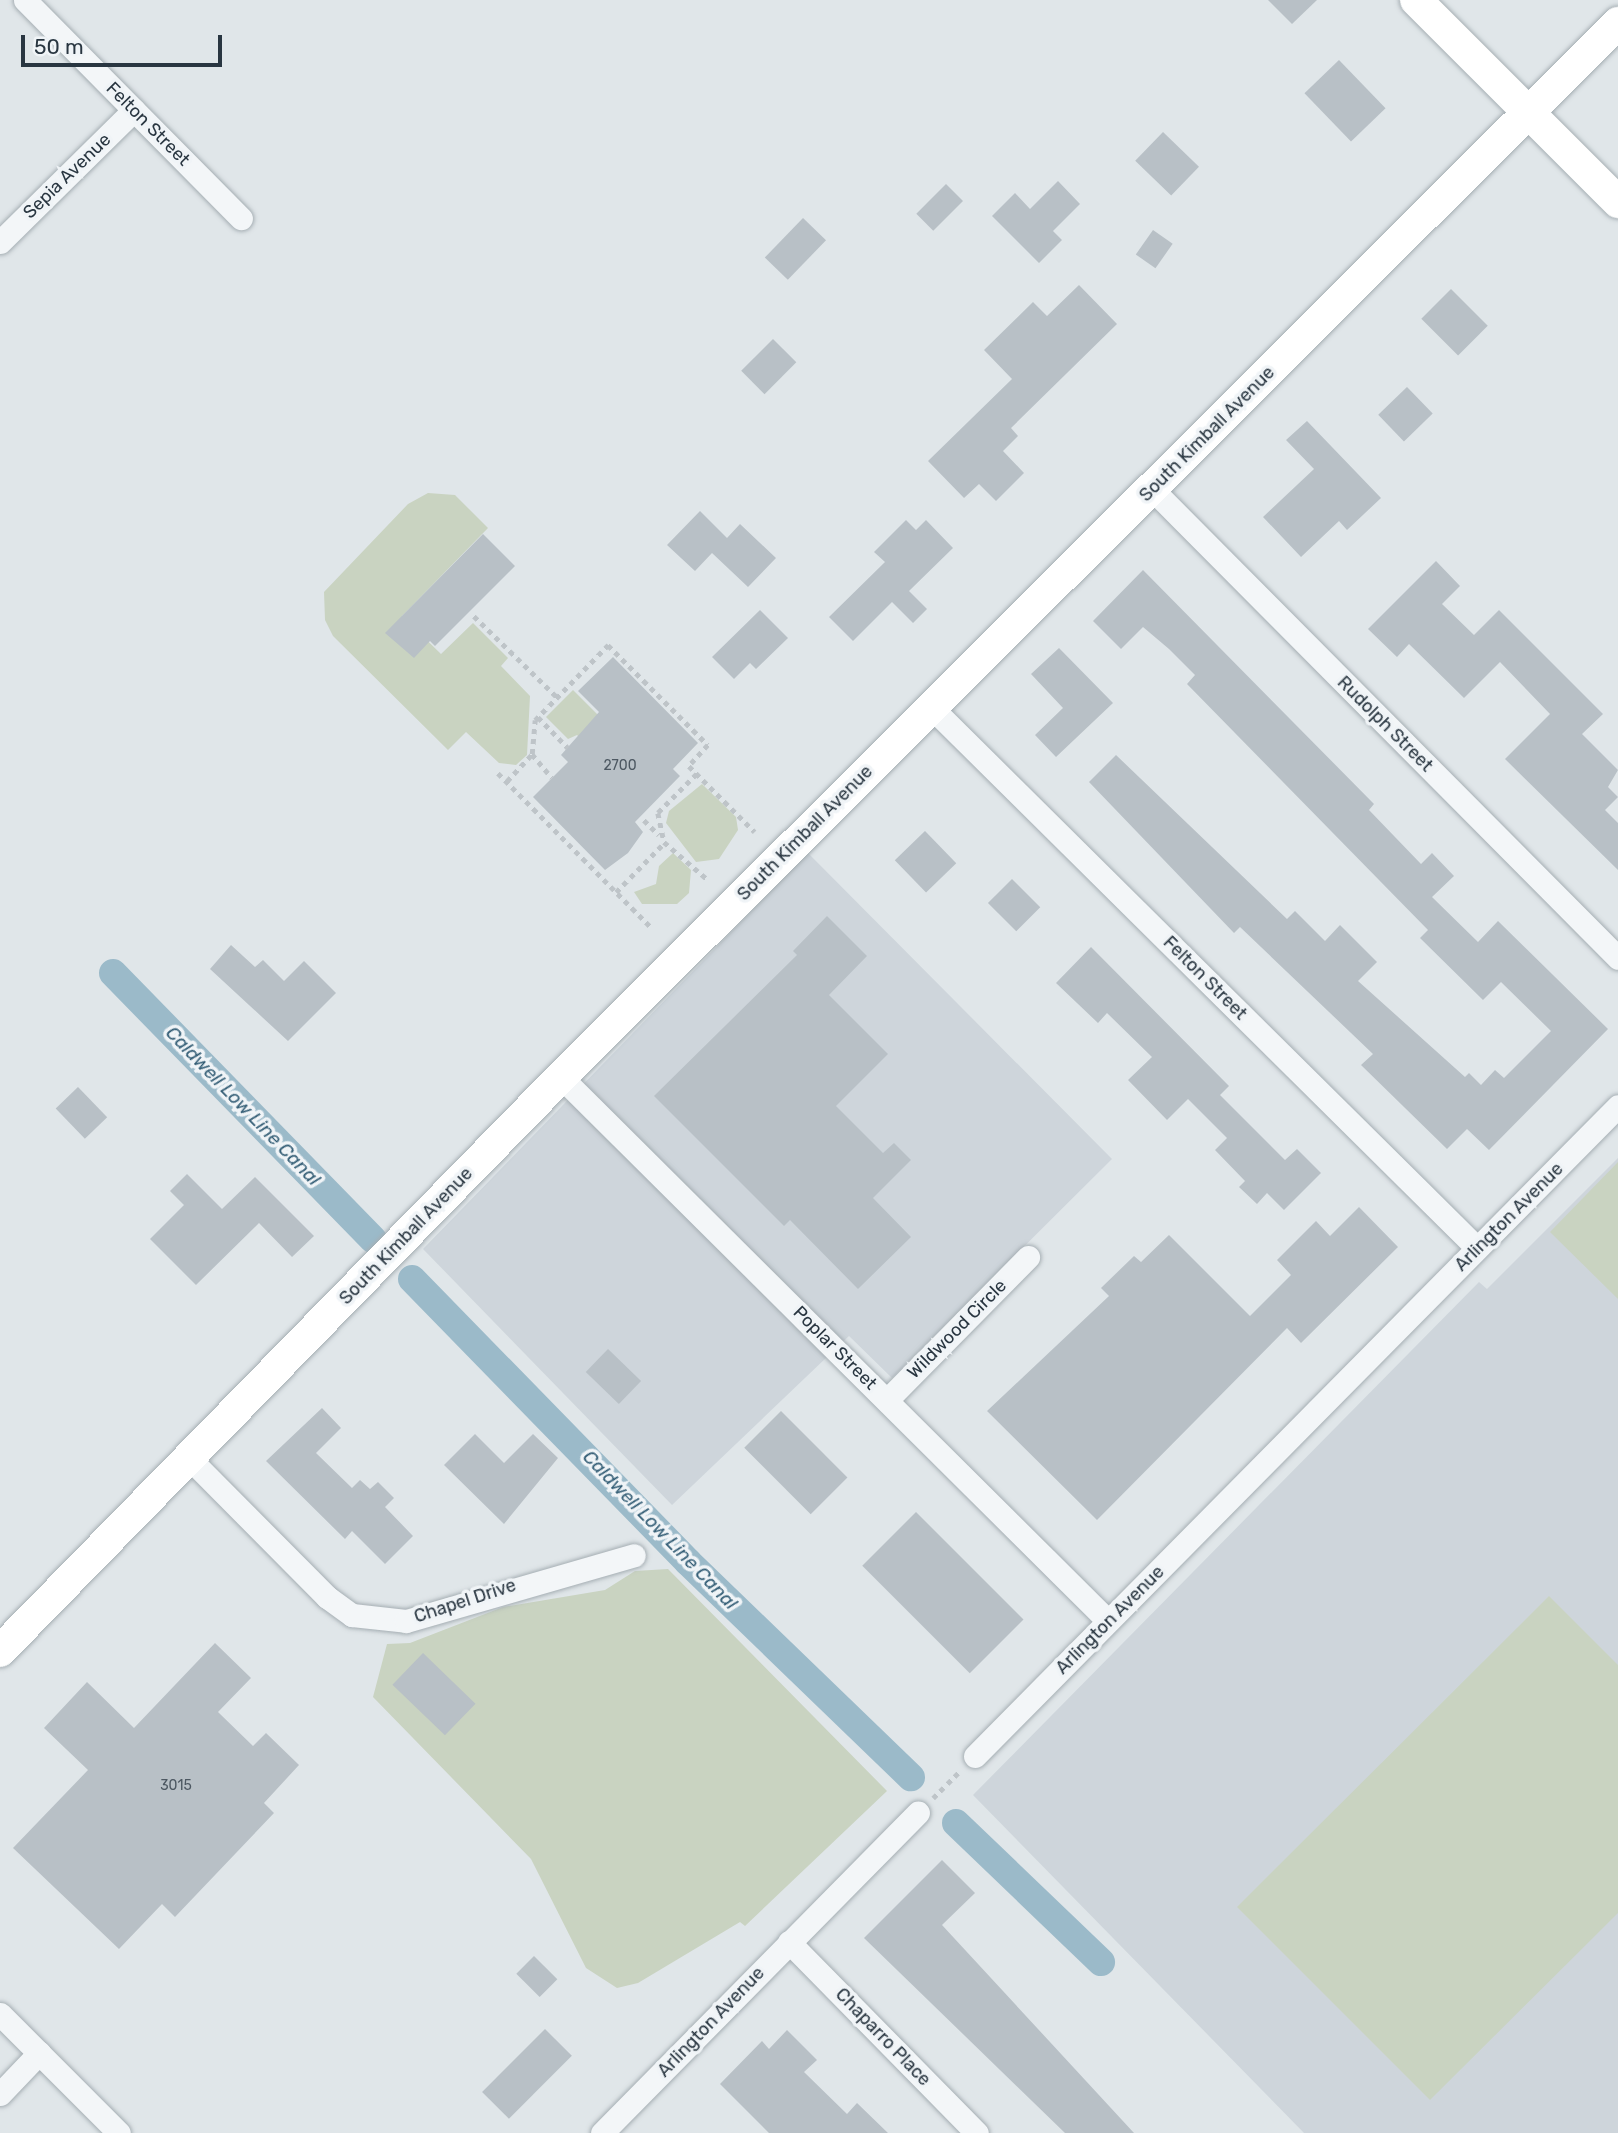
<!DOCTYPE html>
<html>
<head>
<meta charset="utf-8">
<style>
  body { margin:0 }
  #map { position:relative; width:1618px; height:2133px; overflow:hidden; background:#e0e6e9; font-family:Rubik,sans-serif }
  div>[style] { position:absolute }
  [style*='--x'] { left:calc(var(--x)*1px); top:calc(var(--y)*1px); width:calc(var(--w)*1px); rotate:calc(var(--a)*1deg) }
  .built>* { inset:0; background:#ced5db }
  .green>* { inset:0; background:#c9d3c1 }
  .canal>* { height:28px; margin:-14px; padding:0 14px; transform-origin:14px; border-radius:14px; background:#9bbac9 }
  .building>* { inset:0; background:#b8c0c6; transform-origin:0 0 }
  .path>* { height:4.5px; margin-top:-2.25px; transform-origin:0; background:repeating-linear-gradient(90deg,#bec4c8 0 5px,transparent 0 10px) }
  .roads { filter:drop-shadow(0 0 2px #a5aeb3) drop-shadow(0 0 2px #a5aeb3) }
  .street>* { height:23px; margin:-11.5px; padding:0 11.5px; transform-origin:11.5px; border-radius:11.5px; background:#f3f6f8 }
  .secondary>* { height:32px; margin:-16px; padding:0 16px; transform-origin:16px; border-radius:16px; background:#fff }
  span { translate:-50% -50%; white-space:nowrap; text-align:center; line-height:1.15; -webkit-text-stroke:7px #f0f4f7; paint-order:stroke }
  .number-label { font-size:14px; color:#4d5862 }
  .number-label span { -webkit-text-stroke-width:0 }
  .street-label { font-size:18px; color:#293641 }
  .water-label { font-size:19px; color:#335d75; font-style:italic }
  .scale { position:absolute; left:21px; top:35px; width:201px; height:32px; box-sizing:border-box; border:4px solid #293641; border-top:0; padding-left:9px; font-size:21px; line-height:24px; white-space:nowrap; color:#293641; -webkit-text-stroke:5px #f0f4f7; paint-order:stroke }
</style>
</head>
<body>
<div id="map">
  <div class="built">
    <i style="clip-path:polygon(808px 853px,1112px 1159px,892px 1378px,849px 1336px,672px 1505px,423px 1249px)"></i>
    <i style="clip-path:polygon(1618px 1158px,1618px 2133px,1304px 2133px,973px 1795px,1479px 1282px,1487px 1289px)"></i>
  </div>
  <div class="green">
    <i style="clip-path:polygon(428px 493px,455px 495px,488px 528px,402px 616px,441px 654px,473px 623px,508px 658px,501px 666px,530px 696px,527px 755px,516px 765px,499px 763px,466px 732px,448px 750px,333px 636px,325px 620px,324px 592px,408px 504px)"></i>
    <i style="clip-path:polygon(573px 690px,598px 715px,583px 741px,577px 735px,568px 739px,546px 717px)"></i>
    <i style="clip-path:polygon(702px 784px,736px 817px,738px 830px,719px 859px,696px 862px,666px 823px,669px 811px)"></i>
    <i style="clip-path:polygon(673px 853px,691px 870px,689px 893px,677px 904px,642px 904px,634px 892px,656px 884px,659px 866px)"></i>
    <i style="clip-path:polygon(1618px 1162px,1618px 1299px,1550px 1232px)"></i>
    <i style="clip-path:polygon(668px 1569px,887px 1791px,745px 1926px,740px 1922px,638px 1983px,617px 1988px,586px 1968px,531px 1859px,373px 1697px,387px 1644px,410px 1643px,503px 1607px,605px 1590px,635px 1571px)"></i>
    <i style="clip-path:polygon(1549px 1596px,1618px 1665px,1618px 1913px,1430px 2100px,1237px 1907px)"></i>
  </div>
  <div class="canal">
    <i style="--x:113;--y:973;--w:372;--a:45.7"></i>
    <i style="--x:412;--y:1279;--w:395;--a:45.7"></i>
    <i style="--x:688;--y:1562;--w:310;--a:44"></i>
    <i style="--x:956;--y:1823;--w:201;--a:43.8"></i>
  </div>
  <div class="building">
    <i style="clip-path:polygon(1268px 0,1317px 0,1292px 24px)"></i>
    <i style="left:1339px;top:60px;width:67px;height:48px;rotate:46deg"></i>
    <i style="left:1163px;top:132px;width:50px;height:40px;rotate:44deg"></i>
    <i style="clip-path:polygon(1058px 181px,1080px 204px,1053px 231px,1062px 240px,1039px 263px,992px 216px,1015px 193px,1030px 209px)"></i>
    <i style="left:946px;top:184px;width:24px;height:42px;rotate:45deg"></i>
    <i style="left:803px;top:218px;width:32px;height:55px;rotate:44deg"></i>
    <i style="left:1153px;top:230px;width:24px;height:30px;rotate:35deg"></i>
    <i style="clip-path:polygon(1079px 285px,1117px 324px,1011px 428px,1018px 436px,1003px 451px,1024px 473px,996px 501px,979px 484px,964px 498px,928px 461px,1012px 379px,984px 350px,1033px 302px,1047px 316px)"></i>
    <i style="left:1451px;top:289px;width:52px;height:42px;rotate:45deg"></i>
    <i style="left:773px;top:339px;width:33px;height:45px;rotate:45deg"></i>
    <i style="left:1407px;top:387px;width:37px;height:40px;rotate:46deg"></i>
    <i style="clip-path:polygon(1307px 421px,1381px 498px,1347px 530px,1339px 521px,1301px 557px,1263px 517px,1314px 469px,1286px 440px)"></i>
    <i style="clip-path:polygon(700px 511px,727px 538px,740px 524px,776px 558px,748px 587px,712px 553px,695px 571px,667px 545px)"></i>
    <i style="clip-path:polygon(906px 520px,916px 530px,926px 520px,953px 548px,909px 591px,927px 609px,913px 623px,892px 602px,853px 641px,829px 617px,885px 562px,874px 552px)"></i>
    <i style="clip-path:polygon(483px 534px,515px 566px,435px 646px,430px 641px,414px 658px,385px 633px)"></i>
    <i style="clip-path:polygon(1436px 561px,1460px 586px,1442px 604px,1474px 635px,1499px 610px,1603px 714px,1582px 734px,1618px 770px,1608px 787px,1618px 797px,1605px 810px,1618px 823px,1618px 870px,1505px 759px,1550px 714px,1500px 662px,1464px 698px,1409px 644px,1397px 657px,1368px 629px)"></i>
    <i style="clip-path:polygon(1143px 570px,1374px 804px,1369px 810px,1421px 864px,1432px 853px,1454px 876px,1432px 897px,1478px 942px,1498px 921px,1608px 1029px,1489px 1150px,1467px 1129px,1447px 1149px,1361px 1065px,1373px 1054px,1240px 927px,1234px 933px,1089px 782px,1116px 755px,1287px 919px,1295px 911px,1325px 941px,1340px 925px,1377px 962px,1358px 981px,1465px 1077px,1469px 1073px,1481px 1085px,1495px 1070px,1504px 1078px,1551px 1031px,1501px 982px,1483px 1000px,1420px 938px,1428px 930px,1187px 684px,1195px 675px,1169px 649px,1143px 627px,1121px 649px,1093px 621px)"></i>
    <i style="clip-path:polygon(760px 610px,788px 638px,756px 669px,750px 663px,734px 679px,712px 657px)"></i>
    <i style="clip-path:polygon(1059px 648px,1113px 703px,1056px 757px,1035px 735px,1063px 708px,1031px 674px)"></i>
    <i style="clip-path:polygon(613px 657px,698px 743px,673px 769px,680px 776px,635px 822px,643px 832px,628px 853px,605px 870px,533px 797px,568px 762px,561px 755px,599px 712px,578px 691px)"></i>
    <i style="left:925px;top:831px;width:45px;height:42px;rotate:46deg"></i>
    <i style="left:1012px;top:879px;width:40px;height:34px;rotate:45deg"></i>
    <i style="clip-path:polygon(827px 916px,867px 956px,829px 995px,888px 1054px,836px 1106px,883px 1153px,894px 1143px,911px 1160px,873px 1198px,911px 1237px,858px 1289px,790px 1220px,784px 1226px,654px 1096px,797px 955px,793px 951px)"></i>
    <i style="clip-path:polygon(231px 945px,255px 967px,263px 960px,284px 981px,304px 961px,336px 993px,288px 1041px,210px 969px)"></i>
    <i style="clip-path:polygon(1091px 947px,1229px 1086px,1220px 1095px,1285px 1160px,1297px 1149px,1321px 1173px,1284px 1210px,1267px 1193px,1257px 1204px,1239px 1187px,1245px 1181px,1215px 1150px,1227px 1138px,1188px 1099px,1167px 1120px,1128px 1080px,1152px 1057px,1107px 1013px,1098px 1023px,1056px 983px)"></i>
    <i style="left:78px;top:1087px;width:42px;height:31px;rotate:46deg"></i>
    <i style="clip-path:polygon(187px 1174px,222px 1209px,255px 1177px,314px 1236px,292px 1257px,259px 1223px,196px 1285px,150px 1239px,184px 1205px,170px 1191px)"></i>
    <i style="clip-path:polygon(1359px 1207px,1398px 1247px,1301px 1343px,1287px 1328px,1097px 1520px,987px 1411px,1109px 1296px,1101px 1288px,1134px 1256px,1141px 1262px,1169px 1235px,1250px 1316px,1291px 1275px,1277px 1260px,1316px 1221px,1330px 1236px)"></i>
    <i style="left:608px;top:1349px;width:46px;height:32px;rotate:44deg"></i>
    <i style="clip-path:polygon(322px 1408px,341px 1428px,316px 1453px,352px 1488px,360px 1480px,370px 1489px,378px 1482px,394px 1498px,385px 1507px,413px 1536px,385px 1564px,352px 1531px,345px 1539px,266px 1461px)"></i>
    <i style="left:781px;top:1411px;width:94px;height:52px;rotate:45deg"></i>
    <i style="clip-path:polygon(475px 1434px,504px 1463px,533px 1434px,558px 1458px,504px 1524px,444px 1465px)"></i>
    <i style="left:916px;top:1512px;width:152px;height:76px;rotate:45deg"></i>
    <i style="clip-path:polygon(215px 1643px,251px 1678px,218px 1712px,253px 1746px,266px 1733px,299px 1765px,264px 1803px,274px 1813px,175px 1917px,162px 1904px,119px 1949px,13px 1848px,88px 1770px,44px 1728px,87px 1682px,134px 1728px)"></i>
    <i style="left:423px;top:1653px;width:73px;height:44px;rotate:44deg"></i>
    <i style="clip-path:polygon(942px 1860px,975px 1893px,942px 1925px,1134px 2133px,1065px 2133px,864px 1938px)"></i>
    <i style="left:534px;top:1956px;width:33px;height:25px;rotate:45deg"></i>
    <i style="left:545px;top:2029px;width:38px;height:89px;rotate:45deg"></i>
    <i style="clip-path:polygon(787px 2030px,817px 2060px,804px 2072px,847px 2114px,857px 2103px,888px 2133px,769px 2133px,720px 2084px,762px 2041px,769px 2049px)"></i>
  </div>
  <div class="path">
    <i style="--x:474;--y:616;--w:116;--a:44.3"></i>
    <i style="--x:538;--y:717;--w:43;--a:45.9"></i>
    <i style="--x:532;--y:754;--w:31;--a:50"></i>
    <i style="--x:498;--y:773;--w:217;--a:45.2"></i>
    <i style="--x:697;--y:774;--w:55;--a:135"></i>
    <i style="--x:658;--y:813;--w:30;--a:78"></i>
    <i style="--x:664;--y:842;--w:57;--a:40.7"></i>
    <i style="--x:507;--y:781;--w:37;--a:-47"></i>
    <i style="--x:532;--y:754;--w:34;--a:-85"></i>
    <i style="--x:535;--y:720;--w:105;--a:-45.8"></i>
    <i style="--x:608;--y:645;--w:141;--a:45"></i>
    <i style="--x:708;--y:745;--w:28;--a:132"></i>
    <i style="--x:689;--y:766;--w:93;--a:45"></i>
    <i style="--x:644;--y:820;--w:21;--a:45"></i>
    <i style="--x:616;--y:892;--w:69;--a:-45.6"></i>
    <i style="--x:933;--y:1798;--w:37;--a:-45"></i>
  </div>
  <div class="roads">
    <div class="street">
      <i style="--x:25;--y:0;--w:307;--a:45.3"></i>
      <i style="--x:0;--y:242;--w:188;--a:-44.6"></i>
      <i style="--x:1152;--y:489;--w:661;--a:45.18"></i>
      <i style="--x:932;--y:708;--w:767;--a:44.74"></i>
      <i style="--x:561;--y:1077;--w:771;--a:44.84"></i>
      <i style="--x:887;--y:1400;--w:201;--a:-45.4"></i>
      <i style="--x:189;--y:1458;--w:196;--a:45.2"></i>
      <i style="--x:327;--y:1597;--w:31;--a:36"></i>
      <i style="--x:352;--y:1615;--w:54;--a:6.3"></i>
      <i style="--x:406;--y:1621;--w:237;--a:-16.1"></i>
      <i style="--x:975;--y:1756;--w:914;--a:-45.31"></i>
      <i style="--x:789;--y:1942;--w:268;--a:45.5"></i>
      <i style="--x:0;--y:2014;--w:168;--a:45"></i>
      <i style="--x:0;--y:2094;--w:57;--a:-46.4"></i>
      <i style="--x:602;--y:2133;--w:450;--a:-45.4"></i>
    </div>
    <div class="secondary">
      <i style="--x:1416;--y:0;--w:286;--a:45"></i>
      <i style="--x:0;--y:1651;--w:803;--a:-45.66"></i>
      <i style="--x:561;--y:1077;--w:1493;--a:-44.92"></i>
    </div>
  </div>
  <div class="number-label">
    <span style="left:620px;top:766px">2700</span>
    <span style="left:176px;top:1786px">3015</span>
  </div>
  <div class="street-label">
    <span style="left:148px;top:124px;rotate:45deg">Felton Street</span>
    <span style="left:67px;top:176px;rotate:-44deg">Sepia Avenue</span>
    <span style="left:1207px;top:434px;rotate:-45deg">South Kimball Avenue</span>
    <span style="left:1385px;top:724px;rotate:45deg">Rudolph Street</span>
    <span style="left:805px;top:833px;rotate:-45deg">South Kimball Avenue</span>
    <span style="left:1205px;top:978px;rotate:45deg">Felton Street</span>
    <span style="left:1509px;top:1217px;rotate:-45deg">Arlington Avenue</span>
    <span style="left:406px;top:1236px;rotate:-46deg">South Kimball Avenue</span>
    <span style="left:957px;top:1329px;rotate:-45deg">Wildwood Circle</span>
    <span style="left:835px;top:1348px;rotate:45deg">Poplar Street</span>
    <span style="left:465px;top:1601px;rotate:-18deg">Chapel Drive</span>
    <span style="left:1110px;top:1620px;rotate:-45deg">Arlington Avenue</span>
    <span style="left:711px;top:2022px;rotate:-46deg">Arlington Avenue</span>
    <span style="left:883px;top:2037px;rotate:46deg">Chaparro Place</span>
  </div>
  <div class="water-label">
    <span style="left:243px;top:1106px;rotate:46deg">Caldwell Low Line Canal</span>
    <span style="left:660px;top:1530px;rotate:46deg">Caldwell Low Line Canal</span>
  </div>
  <div class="scale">50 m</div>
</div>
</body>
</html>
